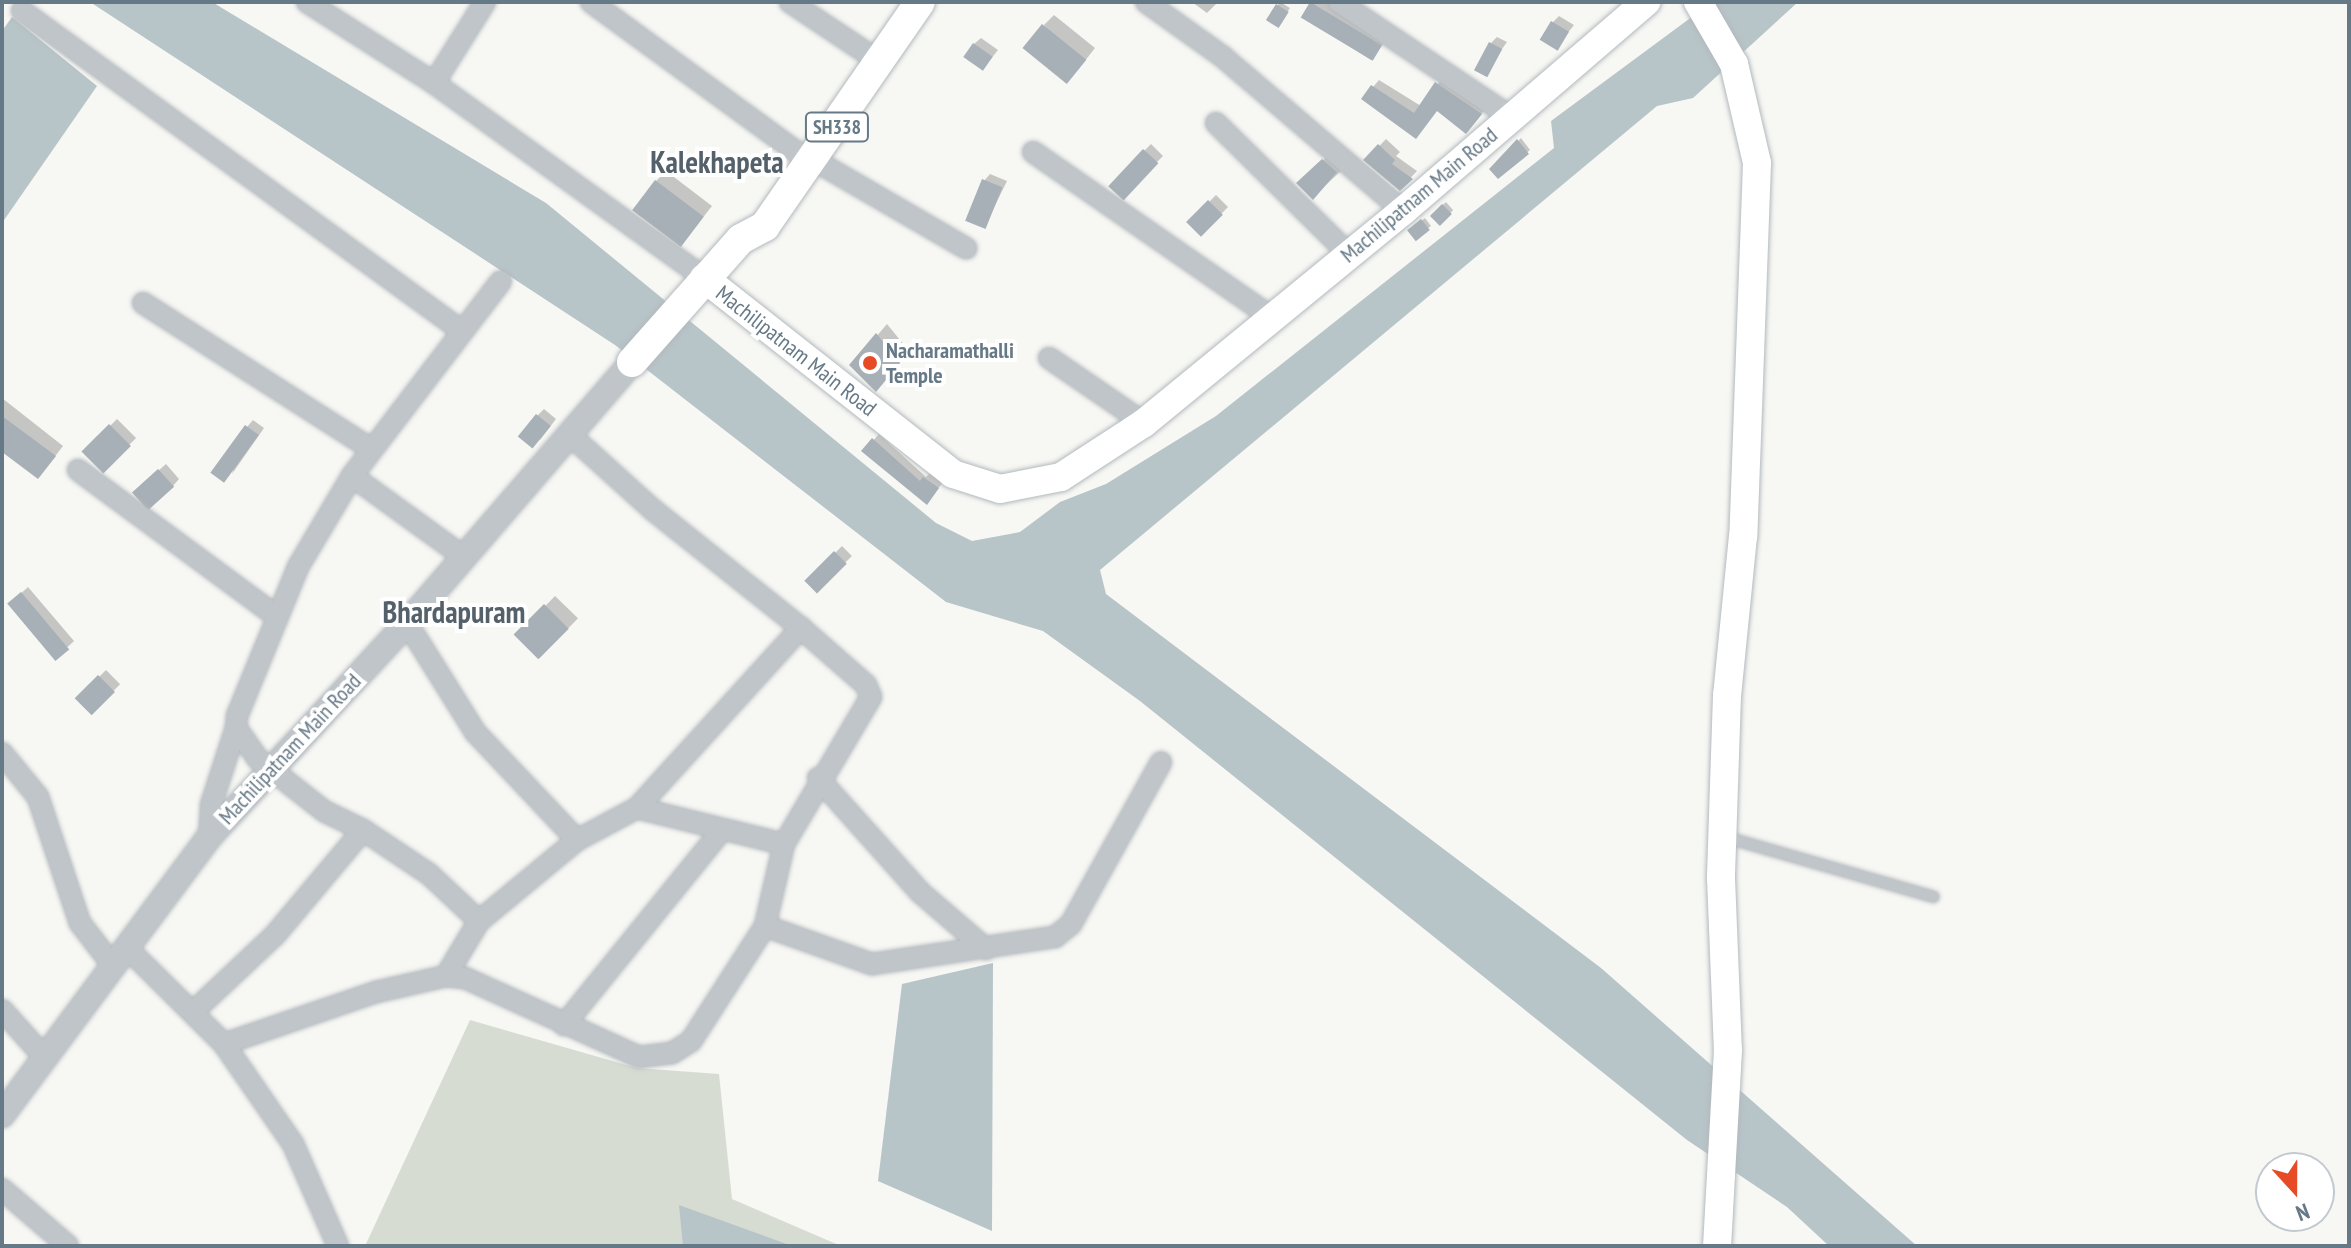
<!DOCTYPE html>
<html>
<head>
<meta charset="utf-8">
<style>
  body { margin:0 }
  #map { position:relative; width:2351px; height:1248px; overflow:hidden; background:#f7f7f4; font-family:"PT Sans Narrow",sans-serif }
  div>[style] { position:absolute }
  [style*='--x'] { left:calc(var(--x)*1px); top:calc(var(--y)*1px); width:calc(var(--w)*1px); rotate:calc(var(--a)*1deg) }
  .green>* { inset:0; background:#d7dcd3 }
  .water>* { inset:0; background:#b7c4c8 }
  .shadow>* { inset:0; background:#0003; transform-origin:0 0 }
  .building>* { inset:0; background:#a7b0b6; transform-origin:0 0 }
  .roads { filter:drop-shadow(0 0 2px #b3b9bd) drop-shadow(0 0 2px #b3b9bd) }
  .service>* { height:10px; margin:-5px; padding:0 5px; transform-origin:5px; border-radius:5px; background:#c0c5c9 }
  .minor>* { height:20px; margin:-10px; padding:0 10px; transform-origin:10px; border-radius:10px; background:#c0c5c9 }
  .tertiary>* { height:24px; margin:-12px; padding:0 12px; transform-origin:12px; border-radius:12px; background:#c0c5c9 }
  .secondary>* { height:28px; margin:-14px; padding:0 14px; transform-origin:14px; border-radius:14px; background:#fff }
  .primary>* { height:30px; margin:-15px; padding:0 15px; transform-origin:15px; border-radius:15px; background:#fff }
  .dots>* { width:22px; height:22px; translate:-50% -50%; box-sizing:border-box; border:4px solid #fff; border-radius:50% }
  span { translate:-50% -50%; white-space:nowrap; text-align:center; line-height:1.15; -webkit-text-stroke:8px #fff; paint-order:stroke }
  .shield-label span { padding:2px 6px; background:#fff; border:2px solid; border-radius:6px; -webkit-text-stroke-width:0 }
  .shield-label { font-size:20px; color:#667986; font-weight:700 }
  .street-label { font-size:22px; color:#667986 }
  .poi-label { font-size:22px; color:#667986; font-weight:700 }
  .left { translate:0 -50%; text-align:left }
  .district-label { font-size:30px; color:#54616b; font-weight:700 }
  .frame { position:absolute; inset:0; border:4px solid #667986; pointer-events:none }
  .north { position:absolute; left:2255px; top:1152px; width:80px; height:80px; box-sizing:border-box; background:#fff; border:2px solid #c2c9cf; border-radius:50%; rotate:159deg; font-size:22px; font-weight:700; line-height:32px; text-align:center; color:#667986 }
  .north::after { content:''; display:block; margin:auto; width:28px; height:36px; background:#e64b25; clip-path:polygon(50% 0,100% 100%,50% 72%,0 100%) }
</style>
</head>
<body>
<div id="map">
  <div class="green">
    <i style="clip-path:polygon(470px 1020px,637px 1068px,719px 1074px,732px 1199px,841px 1246px,365px 1246px)"></i>
  </div>
  <div class="water">
    <i style="clip-path:polygon(90px 2px,212px 2px,546px 203px,936px 523px,972px 541px,1020px 532px,1060px 502px,1106px 484px,1216px 416px,1554px 148px,1551px 121px,1712px 2px,1798px 2px,1693px 98px,1657px 106px,1100px 570px,1106px 594px,1601px 968px,1917px 1246px,1829px 1246px,1787px 1207px,1687px 1140px,1140px 701px,1043px 631px,946px 602px,615px 345px)"></i>
    <i style="clip-path:polygon(12px 17px,97px 86px,2px 223px,2px 31px)"></i>
    <i style="clip-path:polygon(993px 963px,992px 1231px,878px 1181px,902px 984px)"></i>
    <i style="clip-path:polygon(679px 1205px,792px 1246px,683px 1246px)"></i>
  </div>
  <div class="shadow">
    <i style="clip-path:polygon(1192px 2px,1218px 2px,1207px 13px)"></i>
    <i style="clip-path:polygon(1280px 2px,1290px 8px,1280px 23px,1278px 5px)"></i>
    <i style="clip-path:polygon(1312px 2px,1332px 2px,1387px 39px,1371px 60px,1303px 16px)"></i>
    <i style="clip-path:polygon(1054px 15px,1095px 48px,1077px 71px,1044px 25px)"></i>
    <i style="clip-path:polygon(1559px 16px,1574px 25px,1556px 48px,1553px 22px)"></i>
    <i style="clip-path:polygon(1497px 37px,1507px 42px,1484px 74px,1491px 43px)"></i>
    <i style="clip-path:polygon(981px 38px,998px 50px,983px 69px,974px 44px)"></i>
    <i style="clip-path:polygon(1443px 77px,1487px 107px,1473px 125px,1438px 109px,1422px 130px,1373px 87px,1379px 80px,1421px 106px)"></i>
    <i style="clip-path:polygon(1521px 138px,1530px 150px,1499px 176px,1492px 169px)"></i>
    <i style="clip-path:polygon(1386px 139px,1400px 152px,1396px 156px,1417px 171px,1400px 189px,1366px 160px)"></i>
    <i style="left:1151px;top:144px;width:17px;height:58px;rotate:45deg"></i>
    <i style="clip-path:polygon(1334px 150px,1341px 171px,1313px 197px,1299px 183px)"></i>
    <i style="clip-path:polygon(666px 171px,712px 206px,682px 244px,656px 181px)"></i>
    <i style="clip-path:polygon(990px 174px,1007px 181px,985px 226px,984px 181px)"></i>
    <i style="left:1216px;top:195px;width:17px;height:38px;rotate:45deg"></i>
    <i style="left:1446px;top:202px;width:11px;height:20px;rotate:49deg"></i>
    <i style="left:1425px;top:218px;width:10px;height:20px;rotate:53deg"></i>
    <i style="clip-path:polygon(887px 324px,909px 351px,887px 379px,852px 365px)"></i>
    <i style="clip-path:polygon(2px 398px,63px 446px,46px 468px,2px 451px)"></i>
    <i style="clip-path:polygon(544px 409px,556px 419px,540px 440px,537px 416px)"></i>
    <i style="left:117px;top:419px;width:27px;height:47px;rotate:45deg"></i>
    <i style="clip-path:polygon(253px 420px,264px 428px,232px 474px,247px 427px)"></i>
    <i style="clip-path:polygon(879px 434px,926px 477px,930px 473px,943px 482px,932px 497px,864px 451px)"></i>
    <i style="clip-path:polygon(166px 464px,179px 479px,173px 486px,141px 486px)"></i>
    <i style="left:842px;top:546px;width:14px;height:50px;rotate:45deg"></i>
    <i style="clip-path:polygon(28px 587px,74px 641px,56px 658px,16px 598px)"></i>
    <i style="left:555px;top:596px;width:32px;height:55px;rotate:44deg"></i>
    <i style="left:106px;top:670px;width:20px;height:40px;rotate:45deg"></i>
  </div>
  <div class="building">
    <i style="left:1310px;top:2px;width:84px;height:18px;rotate:31deg"></i>
    <i style="left:1276px;top:4px;width:15px;height:19px;rotate:32deg"></i>
    <i style="left:1551px;top:21px;width:21px;height:22px;rotate:31deg"></i>
    <i style="left:1042px;top:24px;width:57px;height:31px;rotate:39deg"></i>
    <i style="left:1489px;top:42px;width:15px;height:32px;rotate:28deg"></i>
    <i style="left:973px;top:43px;width:24px;height:17px;rotate:35deg"></i>
    <i style="clip-path:polygon(1435px 82px,1482px 114px,1466px 134px,1437px 111px,1416px 139px,1361px 99px,1371px 85px,1414px 113px)"></i>
    <i style="clip-path:polygon(1517px 139px,1529px 154px,1498px 179px,1489px 169px)"></i>
    <i style="clip-path:polygon(1378px 144px,1395px 160px,1392px 164px,1413px 179px,1400px 191px,1363px 160px)"></i>
    <i style="left:1143px;top:149px;width:21px;height:51px;rotate:43deg"></i>
    <i style="clip-path:polygon(1322px 159px,1337px 172px,1313px 200px,1296px 183px)"></i>
    <i style="left:982px;top:179px;width:22px;height:45px;rotate:22deg"></i>
    <i style="left:655px;top:180px;width:61px;height:38px;rotate:37deg"></i>
    <i style="left:1208px;top:200px;width:21px;height:31px;rotate:45deg"></i>
    <i style="left:1442px;top:204px;width:14px;height:17px;rotate:45deg"></i>
    <i style="left:1421px;top:219px;width:14px;height:18px;rotate:51deg"></i>
    <i style="clip-path:polygon(876px 333px,900px 363px,876px 392px,849px 365px)"></i>
    <i style="left:536px;top:414px;width:19px;height:29px;rotate:39deg"></i>
    <i style="clip-path:polygon(2px 416px,56px 456px,38px 479px,2px 452px)"></i>
    <i style="left:109px;top:424px;width:31px;height:39px;rotate:45deg"></i>
    <i style="left:245px;top:425px;width:17px;height:59px;rotate:36deg"></i>
    <i style="clip-path:polygon(872px 438px,920px 481px,923px 477px,939px 488px,927px 505px,861px 451px)"></i>
    <i style="left:158px;top:469px;width:24px;height:35px;rotate:48deg"></i>
    <i style="left:834px;top:551px;width:18px;height:42px;rotate:45deg"></i>
    <i style="left:21px;top:592px;width:75px;height:18px;rotate:50deg"></i>
    <i style="left:544px;top:604px;width:35px;height:43px;rotate:45deg"></i>
    <i style="left:98px;top:675px;width:24px;height:33px;rotate:45deg"></i>
  </div>
  <div class="roads">
    <div class="service">
      <i style="--x:1725;--y:837;--w:217;--a:16"></i>
    </div>
    <div class="minor">
      <i style="--x:307;--y:2;--w:151;--a:32.5"></i>
      <i style="--x:434;--y:83;--w:333;--a:35.8"></i>
      <i style="--x:591;--y:2;--w:255;--a:36.1"></i>
      <i style="--x:790;--y:2;--w:90;--a:33.7"></i>
      <i style="--x:1146;--y:2;--w:95;--a:35.5"></i>
      <i style="--x:1223;--y:57;--w:237;--a:40.5"></i>
      <i style="--x:1339;--y:2;--w:207;--a:33.8"></i>
      <i style="--x:22;--y:11;--w:544;--a:36.03"></i>
      <i style="--x:434;--y:83;--w:96;--a:-57.8"></i>
      <i style="--x:1216;--y:123;--w:187;--a:44.6"></i>
      <i style="--x:1033;--y:152;--w:292;--a:34.7"></i>
      <i style="--x:814;--y:160;--w:176;--a:30.1"></i>
      <i style="--x:143;--y:303;--w:269;--a:32.6"></i>
      <i style="--x:1049;--y:358;--w:115;--a:34.4"></i>
      <i style="--x:78;--y:470;--w:246;--a:36.4"></i>
      <i style="--x:352;--y:476;--w:135;--a:35.9"></i>
      <i style="--x:407;--y:623;--w:128;--a:58"></i>
      <i style="--x:475;--y:732;--w:149;--a:46.6"></i>
      <i style="--x:577;--y:840;--w:127;--a:140.4"></i>
      <i style="--x:2;--y:753;--w:57;--a:50.7"></i>
      <i style="--x:38;--y:797;--w:133;--a:71.6"></i>
      <i style="--x:80;--y:923;--w:56;--a:52.3"></i>
      <i style="--x:818;--y:778;--w:154;--a:48.2"></i>
      <i style="--x:921;--y:893;--w:86;--a:40.7"></i>
      <i style="--x:637;--y:808;--w:244;--a:-47.7"></i>
      <i style="--x:363;--y:830;--w:79;--a:33.7"></i>
      <i style="--x:429;--y:874;--w:69;--a:43.2"></i>
      <i style="--x:479;--y:921;--w:64;--a:121"></i>
      <i style="--x:209;--y:837;--w:32;--a:-86"></i>
      <i style="--x:211;--y:805;--w:81;--a:-72"></i>
      <i style="--x:577;--y:840;--w:68;--a:-28.1"></i>
      <i style="--x:637;--y:808;--w:151;--a:13.8"></i>
      <i style="--x:765;--y:926;--w:114;--a:19.6"></i>
      <i style="--x:872;--y:964;--w:185;--a:-8.4"></i>
      <i style="--x:1055;--y:937;--w:21;--a:-39"></i>
      <i style="--x:1071;--y:924;--w:185;--a:-60.9"></i>
      <i style="--x:128;--y:949;--w:135;--a:44.7"></i>
      <i style="--x:224;--y:1044;--w:161;--a:-18.9"></i>
      <i style="--x:376;--y:992;--w:72;--a:-12.9"></i>
      <i style="--x:446;--y:976;--w:19;--a:6"></i>
      <i style="--x:465;--y:978;--w:191;--a:24.4"></i>
      <i style="--x:639;--y:1057;--w:33;--a:-7"></i>
      <i style="--x:672;--y:1053;--w:22;--a:-32"></i>
      <i style="--x:691;--y:1041;--w:137;--a:-57.2"></i>
      <i style="--x:765;--y:926;--w:84;--a:-77"></i>
      <i style="--x:784;--y:844;--w:171;--a:-59.4"></i>
      <i style="--x:871;--y:697;--w:13;--a:-113"></i>
      <i style="--x:866;--y:685;--w:86;--a:-138.8"></i>
      <i style="--x:801;--y:628;--w:189;--a:-141.4"></i>
      <i style="--x:653;--y:510;--w:113;--a:-137.9"></i>
      <i style="--x:2;--y:1010;--w:64;--a:48.1"></i>
      <i style="--x:193;--y:1012;--w:112;--a:-43.2"></i>
      <i style="--x:275;--y:935;--w:137;--a:-50"></i>
      <i style="--x:363;--y:830;--w:43;--a:-154"></i>
      <i style="--x:324;--y:811;--w:84;--a:-141.8"></i>
      <i style="--x:258;--y:759;--w:38;--a:-125"></i>
      <i style="--x:236;--y:728;--w:12;--a:-85"></i>
      <i style="--x:237;--y:716;--w:161;--a:-67.7"></i>
      <i style="--x:298;--y:567;--w:106;--a:-59.3"></i>
      <i style="--x:352;--y:476;--w:245;--a:-52.6"></i>
      <i style="--x:564;--y:1025;--w:250;--a:-51"></i>
      <i style="--x:224;--y:1044;--w:121;--a:55.4"></i>
      <i style="--x:293;--y:1144;--w:111;--a:66.2"></i>
      <i style="--x:2;--y:1189;--w:87;--a:40.8"></i>
    </div>
    <div class="tertiary">
      <i style="--x:2;--y:1115;--w:347;--a:-53.3"></i>
      <i style="--x:209;--y:837;--w:292;--a:-47.2"></i>
      <i style="--x:407;--y:623;--w:345;--a:-49.2"></i>
    </div>
    <div class="secondary">
      <i style="--x:1698;--y:2;--w:72;--a:59.9"></i>
      <i style="--x:1734;--y:64;--w:102;--a:76.9"></i>
      <i style="--x:1757;--y:163;--w:373;--a:92.1"></i>
      <i style="--x:1743;--y:536;--w:160;--a:95.7"></i>
      <i style="--x:1727;--y:695;--w:183;--a:91.9"></i>
      <i style="--x:1721;--y:878;--w:172;--a:87.7"></i>
      <i style="--x:1728;--y:1050;--w:196;--a:93.2"></i>
      <i style="--x:704;--y:278;--w:317;--a:38.2"></i>
      <i style="--x:953;--y:474;--w:49;--a:17.7"></i>
      <i style="--x:1000;--y:489;--w:62;--a:-11.1"></i>
      <i style="--x:1061;--y:477;--w:99;--a:-33"></i>
      <i style="--x:1144;--y:423;--w:335;--a:-39.3"></i>
      <i style="--x:1403;--y:211;--w:321;--a:-40.7"></i>
    </div>
    <div class="primary">
      <i style="--x:632;--y:362;--w:164;--a:-48.5"></i>
      <i style="--x:741;--y:239;--w:27;--a:-28"></i>
      <i style="--x:765;--y:226;--w:272;--a:-55.3"></i>
    </div>
  </div>
  <div class="dots">
    <i style="left:870px;top:363px;background:#e64b25"></i>
  </div>
  <div class="shield-label">
    <span style="left:837px;top:127px">SH338</span>
  </div>
  <div class="street-label">
    <span style="left:1419px;top:195px;rotate:-40deg">Machilipatnam Main Road</span>
    <span style="left:796px;top:351px;rotate:38deg">Machilipatnam Main Road</span>
    <span style="left:290px;top:749px;rotate:-47deg">Machilipatnam Main Road</span>
  </div>
  <div class="poi-label">
    <span class="left" style="left:886px;top:363px">Nacharamathalli<br>Temple</span>
  </div>
  <div class="district-label">
    <span style="left:717px;top:162px">Kalekhapeta</span>
    <span style="left:454px;top:612px">Bhardapuram</span>
  </div>
  <div class="frame"></div>
  <div class="north">N</div>
</div>
</body>
</html>
